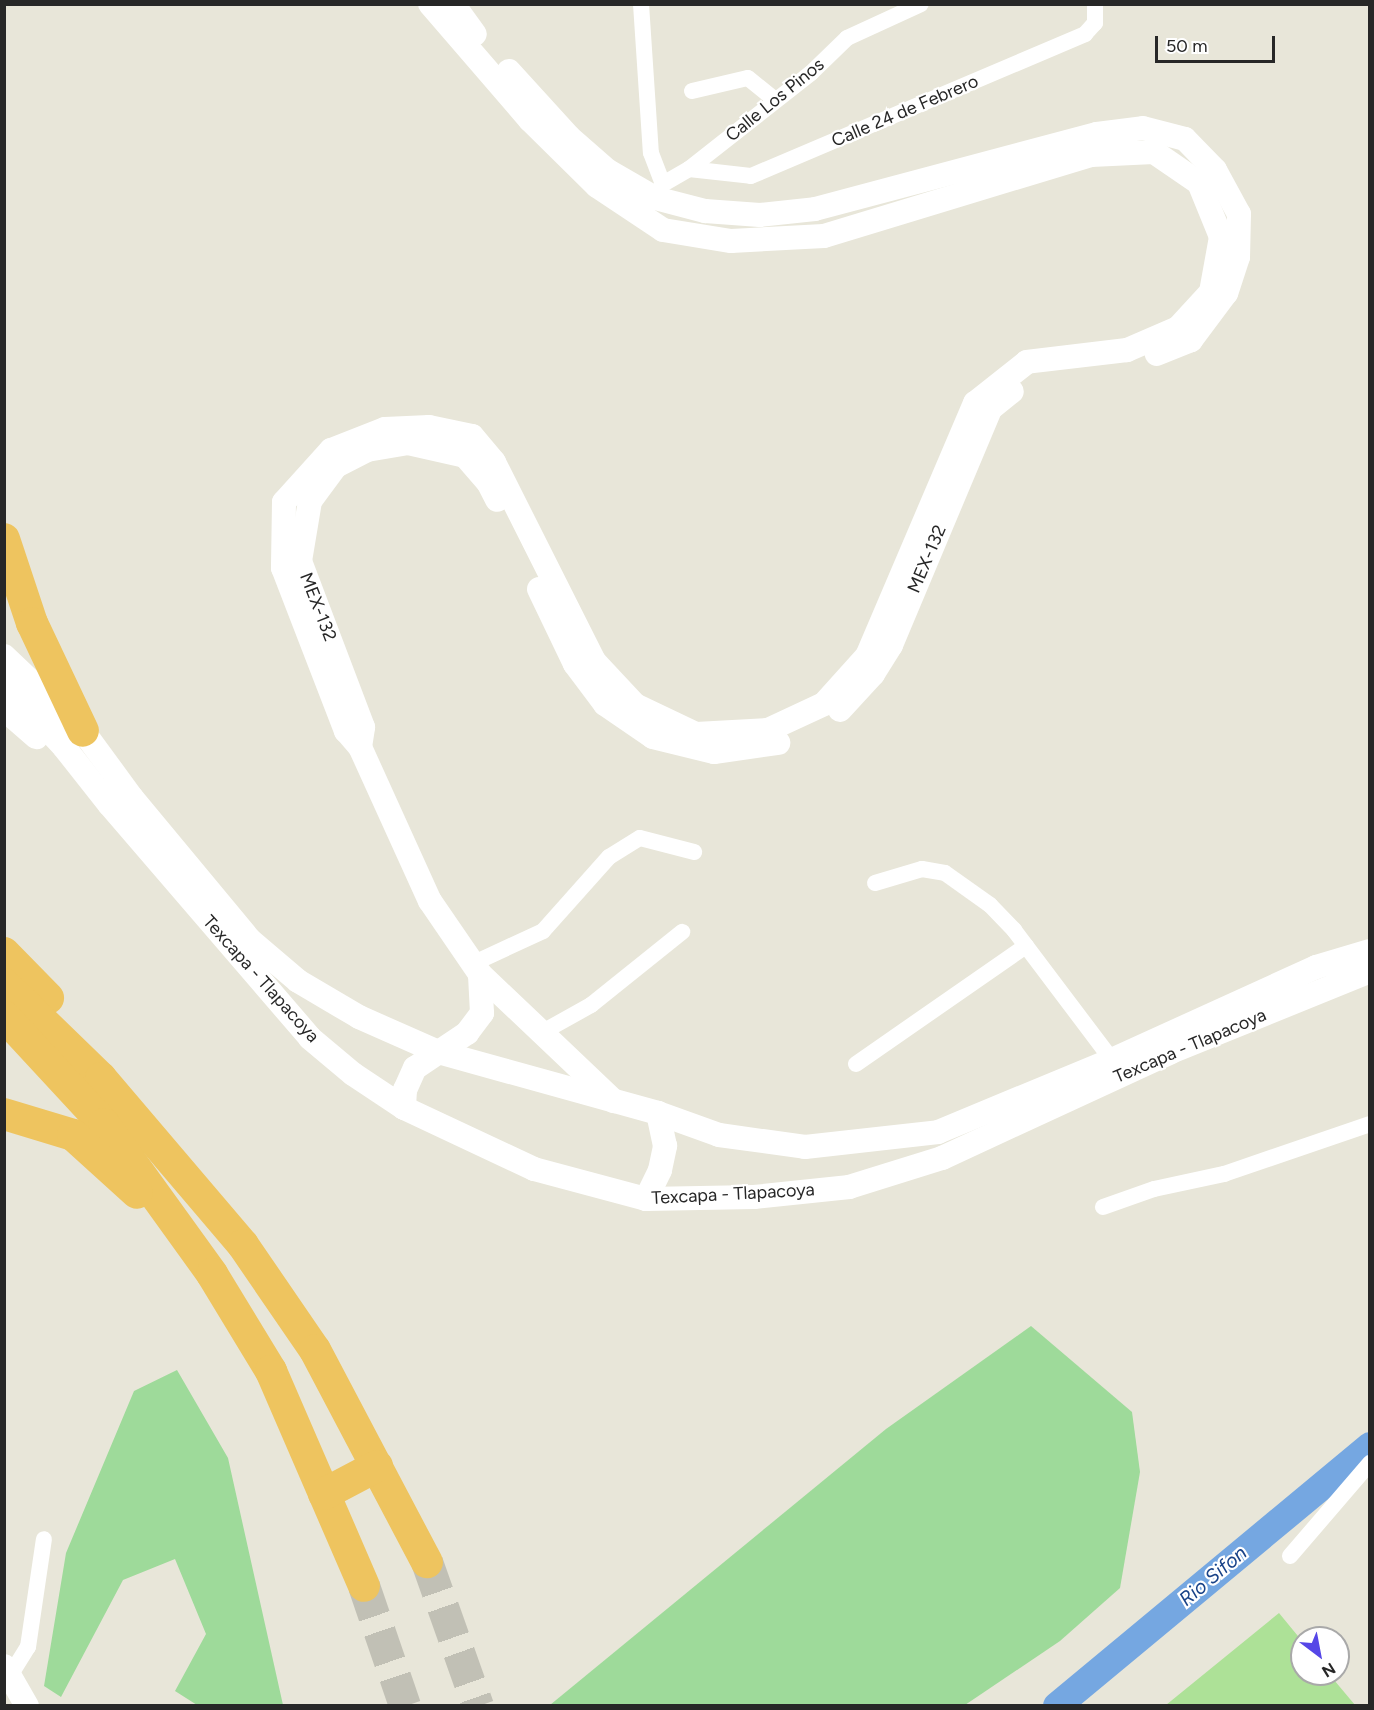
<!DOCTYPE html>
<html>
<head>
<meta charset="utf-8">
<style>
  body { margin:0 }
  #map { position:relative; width:1374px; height:1710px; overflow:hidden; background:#e8e6d9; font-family:Figtree,sans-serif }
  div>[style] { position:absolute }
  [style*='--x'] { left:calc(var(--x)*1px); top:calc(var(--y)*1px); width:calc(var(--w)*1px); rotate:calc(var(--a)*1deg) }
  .green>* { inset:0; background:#9eda9a }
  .pitch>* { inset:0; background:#ade197 }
  .river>* { height:28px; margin:-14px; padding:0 14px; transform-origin:14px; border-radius:14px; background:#75a7e1 }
  .motorway-tunnel>* { height:32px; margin-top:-16px; transform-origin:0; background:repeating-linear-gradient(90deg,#c1c0b5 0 32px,transparent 0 48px) }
  .minor>* { height:16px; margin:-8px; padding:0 8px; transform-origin:8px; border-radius:8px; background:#fff }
  .secondary>* { height:24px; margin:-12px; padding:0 12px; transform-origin:12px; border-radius:12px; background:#fff }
  .motorway>* { height:32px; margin:-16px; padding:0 16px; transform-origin:16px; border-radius:16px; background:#eec45f }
  span { translate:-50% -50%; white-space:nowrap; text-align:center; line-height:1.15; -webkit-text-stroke:4.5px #fff; paint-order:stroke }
  .street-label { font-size:18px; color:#272727 }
  .water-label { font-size:20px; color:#194388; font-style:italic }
  .frame { position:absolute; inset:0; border:6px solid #272727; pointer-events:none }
  .north { position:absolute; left:1290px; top:1626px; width:60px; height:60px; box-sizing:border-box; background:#fff; border:2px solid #a9a9a9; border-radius:50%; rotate:148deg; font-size:16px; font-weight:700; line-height:24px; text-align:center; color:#272727 }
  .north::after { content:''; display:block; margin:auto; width:21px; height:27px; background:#5647e7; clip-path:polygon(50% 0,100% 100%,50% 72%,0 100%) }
  .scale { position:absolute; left:1155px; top:36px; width:120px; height:27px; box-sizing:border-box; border:3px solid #272727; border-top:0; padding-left:8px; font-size:18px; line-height:21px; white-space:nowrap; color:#272727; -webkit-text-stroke:4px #fff; paint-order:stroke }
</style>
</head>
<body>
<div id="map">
  <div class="green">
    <i style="clip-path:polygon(1031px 1326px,1132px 1412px,1140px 1472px,1120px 1588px,1060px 1641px,965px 1705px,550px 1705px,886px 1429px)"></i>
    <i style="clip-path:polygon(177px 1370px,228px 1458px,283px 1705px,197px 1705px,175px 1691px,206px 1634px,175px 1559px,123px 1580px,61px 1697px,44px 1686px,66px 1553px,134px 1391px)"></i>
  </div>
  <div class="pitch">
    <i style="clip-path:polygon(1279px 1613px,1302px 1641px,1302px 1674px,1329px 1674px,1355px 1705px,1166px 1705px)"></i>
  </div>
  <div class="river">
    <i style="--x:1057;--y:1706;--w:407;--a:-39.7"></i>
  </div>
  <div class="motorway-tunnel">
    <i style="--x:427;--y:1562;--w:153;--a:70.5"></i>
    <i style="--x:364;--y:1586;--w:127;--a:71.1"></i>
  </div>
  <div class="minor">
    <i style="--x:641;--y:4;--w:149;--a:86.2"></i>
    <i style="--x:651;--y:153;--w:33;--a:69"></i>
    <i style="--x:663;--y:184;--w:9;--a:122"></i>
    <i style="--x:692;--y:91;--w:57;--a:-13.1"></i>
    <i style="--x:748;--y:78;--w:33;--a:39"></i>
    <i style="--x:689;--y:169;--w:62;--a:6.4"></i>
    <i style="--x:751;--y:176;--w:363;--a:-23"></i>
    <i style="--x:1085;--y:34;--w:15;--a:-48"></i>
    <i style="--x:1095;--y:23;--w:19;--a:-90"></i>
    <i style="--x:663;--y:184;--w:30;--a:-30"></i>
    <i style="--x:689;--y:169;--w:155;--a:-38.2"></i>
    <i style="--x:811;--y:73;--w:50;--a:-44.2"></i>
    <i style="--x:847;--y:38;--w:81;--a:-24.7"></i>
    <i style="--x:875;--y:883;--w:49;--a:-16.6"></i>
    <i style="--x:922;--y:869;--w:23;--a:10"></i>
    <i style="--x:945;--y:873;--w:55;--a:35.4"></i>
    <i style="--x:990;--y:905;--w:35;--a:46"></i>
    <i style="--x:1014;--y:930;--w:163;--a:53"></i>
    <i style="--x:472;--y:964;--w:78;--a:-24.9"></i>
    <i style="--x:543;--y:931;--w:99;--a:-48.3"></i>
    <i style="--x:609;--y:857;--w:36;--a:-32"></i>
    <i style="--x:640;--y:838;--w:56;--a:14.5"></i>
    <i style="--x:539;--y:1034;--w:60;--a:-29.1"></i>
    <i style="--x:591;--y:1005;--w:117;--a:-38.7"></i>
    <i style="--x:856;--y:1064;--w:207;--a:-34.8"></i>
    <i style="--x:1103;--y:1207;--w:54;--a:-19.4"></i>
    <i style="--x:1154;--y:1189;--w:72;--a:-12.1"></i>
    <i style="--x:1224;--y:1174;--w:154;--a:-18.9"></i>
    <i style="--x:1290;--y:1556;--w:123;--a:-49.3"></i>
    <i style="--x:11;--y:1674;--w:32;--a:-58"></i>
    <i style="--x:28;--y:1647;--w:109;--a:-81.6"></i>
  </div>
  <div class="secondary">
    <i style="--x:430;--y:4;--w:153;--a:49.2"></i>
    <i style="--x:530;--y:120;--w:94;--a:44.6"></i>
    <i style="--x:597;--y:186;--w:79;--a:33.7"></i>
    <i style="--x:663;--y:230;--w:69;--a:9.2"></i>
    <i style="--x:731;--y:241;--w:93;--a:-3.1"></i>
    <i style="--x:824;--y:236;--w:279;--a:-16.9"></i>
    <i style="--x:1091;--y:155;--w:63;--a:-2.7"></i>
    <i style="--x:1154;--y:152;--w:55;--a:34.6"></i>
    <i style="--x:1199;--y:183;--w:58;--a:67.8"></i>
    <i style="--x:1221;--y:237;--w:56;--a:100.3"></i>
    <i style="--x:1211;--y:292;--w:49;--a:132.5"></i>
    <i style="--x:1178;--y:328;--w:56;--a:156.7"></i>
    <i style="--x:1127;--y:350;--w:101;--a:173.2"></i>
    <i style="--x:1027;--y:362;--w:66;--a:141.7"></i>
    <i style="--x:975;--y:403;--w:275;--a:113.1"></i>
    <i style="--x:867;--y:656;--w:64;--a:131.9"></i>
    <i style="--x:824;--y:704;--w:62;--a:155.1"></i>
    <i style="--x:768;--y:730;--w:72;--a:176.8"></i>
    <i style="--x:696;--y:734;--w:68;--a:-154.6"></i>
    <i style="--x:635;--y:705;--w:60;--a:-133"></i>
    <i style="--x:594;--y:661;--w:223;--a:-116.7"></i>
    <i style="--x:494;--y:462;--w:34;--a:-130"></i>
    <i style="--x:472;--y:436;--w:44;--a:-168.2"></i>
    <i style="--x:429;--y:427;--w:44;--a:177.4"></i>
    <i style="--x:385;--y:429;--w:58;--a:158.7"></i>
    <i style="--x:331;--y:450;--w:70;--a:132.1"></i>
    <i style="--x:284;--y:502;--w:66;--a:90.9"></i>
    <i style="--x:283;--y:568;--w:175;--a:68.9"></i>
    <i style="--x:346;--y:731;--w:21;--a:49"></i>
    <i style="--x:360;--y:747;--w:169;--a:65.6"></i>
    <i style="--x:430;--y:901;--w:88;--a:55.6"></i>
    <i style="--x:480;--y:974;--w:185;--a:43.5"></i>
    <i style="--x:453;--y:4;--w:37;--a:54"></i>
    <i style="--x:509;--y:71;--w:89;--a:47.7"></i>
    <i style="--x:569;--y:137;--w:52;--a:41.1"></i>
    <i style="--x:608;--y:171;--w:54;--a:29.9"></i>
    <i style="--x:655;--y:198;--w:52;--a:14.6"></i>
    <i style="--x:705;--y:211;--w:55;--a:4.2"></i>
    <i style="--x:760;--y:215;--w:55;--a:-6.2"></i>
    <i style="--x:815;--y:209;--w:292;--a:-14.9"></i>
    <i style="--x:1097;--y:134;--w:46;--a:-7.4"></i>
    <i style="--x:1143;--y:128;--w:43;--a:14.7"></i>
    <i style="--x:1185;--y:139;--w:43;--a:45.9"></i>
    <i style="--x:1215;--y:170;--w:50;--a:61.4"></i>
    <i style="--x:1239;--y:214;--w:43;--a:91.3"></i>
    <i style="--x:1238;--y:257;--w:38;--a:108"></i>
    <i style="--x:1226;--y:293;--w:59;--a:126.7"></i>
    <i style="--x:1191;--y:340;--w:37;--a:158"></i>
    <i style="--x:539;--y:589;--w:83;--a:64.4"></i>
    <i style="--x:575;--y:664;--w:50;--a:53.1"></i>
    <i style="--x:605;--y:704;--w:58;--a:34.5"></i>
    <i style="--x:653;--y:737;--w:63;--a:13.8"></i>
    <i style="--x:714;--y:752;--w:65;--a:-8"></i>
    <i style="--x:4;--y:656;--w:109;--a:43.5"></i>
    <i style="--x:83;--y:731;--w:83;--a:53.8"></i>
    <i style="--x:132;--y:798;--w:185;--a:50.3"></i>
    <i style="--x:250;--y:940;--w:63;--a:40.5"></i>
    <i style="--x:298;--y:981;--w:71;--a:30.5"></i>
    <i style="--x:359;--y:1017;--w:86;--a:23.9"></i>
    <i style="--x:438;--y:1052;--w:228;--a:15.5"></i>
    <i style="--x:658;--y:1113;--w:65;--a:19.8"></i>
    <i style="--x:719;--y:1135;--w:87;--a:7.9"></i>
    <i style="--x:805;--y:1147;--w:134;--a:-6.4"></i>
    <i style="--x:938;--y:1132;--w:188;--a:-22.5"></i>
    <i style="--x:1112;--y:1060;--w:224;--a:-24.5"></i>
    <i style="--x:1316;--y:967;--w:56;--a:-16.5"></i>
    <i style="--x:4;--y:683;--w:88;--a:46.8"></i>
    <i style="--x:64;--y:747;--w:73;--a:51.7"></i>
    <i style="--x:109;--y:804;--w:308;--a:49.3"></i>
    <i style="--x:310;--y:1038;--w:56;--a:39.9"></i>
    <i style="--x:353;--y:1074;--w:61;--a:33.7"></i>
    <i style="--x:404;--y:1108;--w:144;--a:25.1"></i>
    <i style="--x:534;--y:1169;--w:116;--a:15"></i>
    <i style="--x:646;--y:1199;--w:108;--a:-1.1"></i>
    <i style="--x:754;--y:1197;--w:96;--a:-6"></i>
    <i style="--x:849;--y:1187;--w:97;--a:-17.3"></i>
    <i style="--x:942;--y:1158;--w:252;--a:-24.8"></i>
    <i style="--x:1171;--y:1052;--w:215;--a:-22.1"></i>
    <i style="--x:4;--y:709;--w:43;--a:41.2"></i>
    <i style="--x:840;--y:710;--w:49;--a:-47.5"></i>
    <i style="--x:873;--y:674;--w:34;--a:-58"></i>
    <i style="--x:891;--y:645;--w:256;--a:-67.2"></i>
    <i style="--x:990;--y:409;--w:28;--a:-39"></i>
    <i style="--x:360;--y:747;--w:20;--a:-81"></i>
    <i style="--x:363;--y:727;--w:178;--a:-110.8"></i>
    <i style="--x:300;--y:561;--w:61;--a:-80.5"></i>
    <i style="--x:310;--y:501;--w:44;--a:-53.4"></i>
    <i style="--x:336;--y:466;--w:35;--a:-27"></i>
    <i style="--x:367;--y:450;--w:42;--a:-9.7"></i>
    <i style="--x:408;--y:443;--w:58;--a:12.8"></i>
    <i style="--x:465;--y:456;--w:35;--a:49"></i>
    <i style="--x:488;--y:482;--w:20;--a:63"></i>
    <i style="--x:404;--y:1108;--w:18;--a:-87"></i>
    <i style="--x:405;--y:1090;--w:24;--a:-66"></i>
    <i style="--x:415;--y:1068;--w:63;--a:-33.9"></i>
    <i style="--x:467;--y:1033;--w:25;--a:-53"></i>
    <i style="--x:482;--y:1013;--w:39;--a:-93"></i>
    <i style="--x:646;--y:1199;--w:32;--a:-64"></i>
    <i style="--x:660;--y:1170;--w:25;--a:-78"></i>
    <i style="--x:665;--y:1146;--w:34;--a:-102"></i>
    <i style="--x:4;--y:1666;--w:46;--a:60.1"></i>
  </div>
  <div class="motorway">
    <i style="--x:4;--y:539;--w:89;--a:71.6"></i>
    <i style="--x:32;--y:623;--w:119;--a:64.7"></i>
    <i style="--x:4;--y:953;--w:63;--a:45.6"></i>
    <i style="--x:4;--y:984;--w:135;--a:44.1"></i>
    <i style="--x:101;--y:1078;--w:219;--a:49.6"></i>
    <i style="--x:243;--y:1245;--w:127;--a:55.6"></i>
    <i style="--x:315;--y:1350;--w:240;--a:62.2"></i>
    <i style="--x:4;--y:1016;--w:147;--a:47.2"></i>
    <i style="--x:104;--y:1124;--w:185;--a:54.2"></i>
    <i style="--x:212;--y:1274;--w:114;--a:58.7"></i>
    <i style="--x:271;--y:1371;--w:234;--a:66.6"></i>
    <i style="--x:4;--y:1114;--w:72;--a:16.9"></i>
    <i style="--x:73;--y:1135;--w:86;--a:42.2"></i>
    <i style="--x:324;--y:1494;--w:60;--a:-27.8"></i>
  </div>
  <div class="street-label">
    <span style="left:775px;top:100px;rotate:-39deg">Calle Los Pinos</span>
    <span style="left:905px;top:111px;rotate:-23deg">Calle 24 de Febrero</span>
    <span style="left:927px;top:559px;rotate:-67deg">MEX-132</span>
    <span style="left:318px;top:607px;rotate:69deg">MEX-132</span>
    <span style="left:261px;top:979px;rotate:48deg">Texcapa - Tlapacoya</span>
    <span style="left:1190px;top:1046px;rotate:-23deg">Texcapa - Tlapacoya</span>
    <span style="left:733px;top:1194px;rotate:-3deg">Texcapa - Tlapacoya</span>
  </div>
  <div class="water-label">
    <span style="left:1213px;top:1576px;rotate:-40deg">Rio Sifon</span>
  </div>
  <div class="frame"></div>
  <div class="north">N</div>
  <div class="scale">50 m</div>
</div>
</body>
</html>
